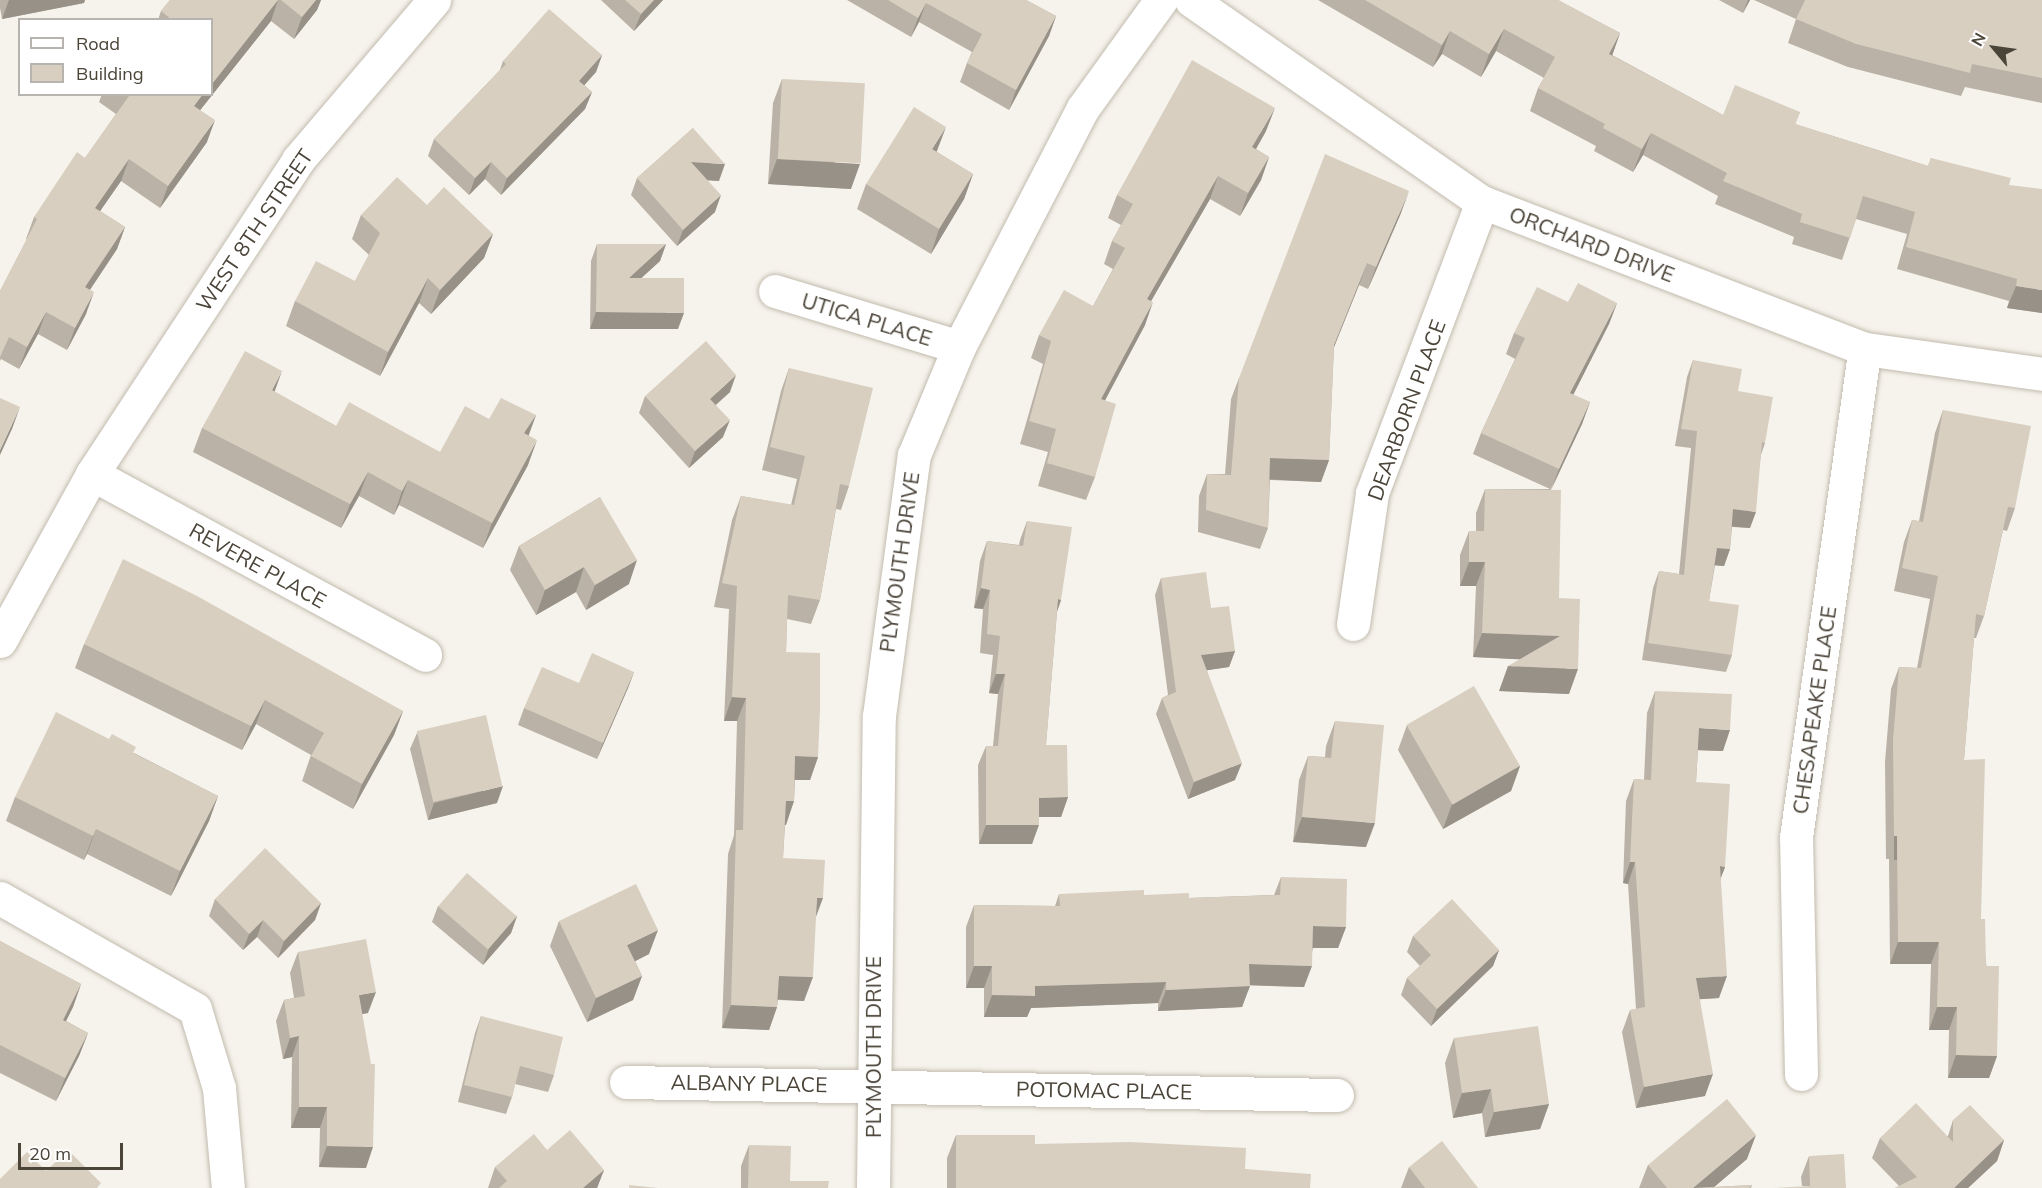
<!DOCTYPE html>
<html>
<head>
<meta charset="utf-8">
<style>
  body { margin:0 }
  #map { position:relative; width:2042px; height:1188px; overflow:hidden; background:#f6f3ec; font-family:Mulish,sans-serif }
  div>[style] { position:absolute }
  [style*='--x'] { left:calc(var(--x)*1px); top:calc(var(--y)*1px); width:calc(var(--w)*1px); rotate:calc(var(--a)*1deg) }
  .roads { filter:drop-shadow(0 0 2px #c2bbae) drop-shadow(0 0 2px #c2bbae) }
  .minor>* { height:33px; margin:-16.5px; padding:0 16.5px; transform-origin:16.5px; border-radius:16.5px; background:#fff }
  .wall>* { inset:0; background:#bab2a6 }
  .shaded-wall>* { inset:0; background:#979187; transform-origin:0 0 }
  .building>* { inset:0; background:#d8cfc1; transform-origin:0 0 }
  span { translate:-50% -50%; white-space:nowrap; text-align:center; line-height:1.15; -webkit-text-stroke:4.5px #fff; paint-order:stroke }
  .street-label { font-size:21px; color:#4b4439 }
  .legend { position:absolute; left:18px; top:18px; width:195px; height:78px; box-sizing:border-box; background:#fff; border:2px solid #b7b4b0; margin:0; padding:8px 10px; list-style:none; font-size:18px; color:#4b4439 }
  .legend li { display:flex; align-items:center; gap:12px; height:30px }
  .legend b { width:30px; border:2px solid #b7b4b0 }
  .north { position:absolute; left:1964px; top:18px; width:60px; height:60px; -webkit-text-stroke:4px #fff; paint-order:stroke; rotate:299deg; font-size:16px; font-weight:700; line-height:24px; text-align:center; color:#4b4439 }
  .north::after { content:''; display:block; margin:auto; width:21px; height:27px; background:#4b4439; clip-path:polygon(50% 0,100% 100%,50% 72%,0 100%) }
  .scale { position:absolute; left:18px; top:1143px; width:105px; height:27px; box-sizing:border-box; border:3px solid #4b4439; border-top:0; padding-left:8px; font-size:18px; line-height:21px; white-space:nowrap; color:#4b4439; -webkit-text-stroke:4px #fff; paint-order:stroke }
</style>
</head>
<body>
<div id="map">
  <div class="roads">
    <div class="minor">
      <i style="--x:1191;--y:0;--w:354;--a:34.8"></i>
      <i style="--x:1482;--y:202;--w:410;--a:21"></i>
      <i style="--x:1865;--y:349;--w:179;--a:8"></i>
      <i style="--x:775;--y:291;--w:192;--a:16.9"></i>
      <i style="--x:92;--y:474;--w:379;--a:28.5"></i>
      <i style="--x:1353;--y:624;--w:132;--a:-81.7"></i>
      <i style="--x:1372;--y:493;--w:311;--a:-69.3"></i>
      <i style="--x:0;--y:641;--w:191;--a:-61.1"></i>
      <i style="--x:92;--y:474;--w:376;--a:-56.7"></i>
      <i style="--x:298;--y:160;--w:210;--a:-49.6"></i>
      <i style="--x:0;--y:898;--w:224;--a:29.6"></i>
      <i style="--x:195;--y:1009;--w:83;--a:73.1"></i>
      <i style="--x:219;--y:1088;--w:100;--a:84.9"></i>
      <i style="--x:1801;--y:1074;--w:237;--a:-91.2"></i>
      <i style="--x:1796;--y:837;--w:493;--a:-82"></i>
      <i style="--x:626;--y:1082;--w:711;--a:1.05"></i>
      <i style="--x:873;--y:1188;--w:472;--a:-89.3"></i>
      <i style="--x:879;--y:716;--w:263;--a:-82.4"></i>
      <i style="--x:914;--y:455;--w:117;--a:-67.4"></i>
      <i style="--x:959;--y:347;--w:269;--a:-62.6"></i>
      <i style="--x:1083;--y:108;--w:133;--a:-54.2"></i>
    </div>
  </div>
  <div class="wall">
    <i style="clip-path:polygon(0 0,85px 0,84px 3px,2px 19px,0 8px)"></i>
    <i style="clip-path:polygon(170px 0,321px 0,317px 10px,294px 39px,271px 21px,200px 110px,207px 142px,160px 208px,121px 181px,100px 211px,125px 227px,117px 249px,90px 290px,86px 314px,67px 350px,38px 334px,19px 369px,1px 359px,0 361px,0 291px,27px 239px,26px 239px,34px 217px,85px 158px,116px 114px,99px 102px,102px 94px,212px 94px,212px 20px,158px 20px,161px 11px)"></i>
    <i style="clip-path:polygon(601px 0,663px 0,634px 31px)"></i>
    <i style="clip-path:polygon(847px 0,1026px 0,1056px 16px,1049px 36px,1009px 110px,960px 82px,967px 63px,972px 52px,919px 22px,911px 37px)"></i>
    <i style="clip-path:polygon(1318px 0,1558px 0,1620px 33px,1612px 55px,1723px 115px,1800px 112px,1795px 124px,1928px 166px,1931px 158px,2009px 185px,2042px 313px,2007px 308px,2009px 301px,1897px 269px,1907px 234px,1856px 219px,1842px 260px,1792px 244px,1794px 237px,1715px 204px,1718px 196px,1643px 155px,1633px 172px,1594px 151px,1596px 146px,1530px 111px,1538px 88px,1544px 78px,1496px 51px,1481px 77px,1442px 54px,1433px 67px)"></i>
    <i style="clip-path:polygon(1719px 0,1750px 0,1743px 13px)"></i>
    <i style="clip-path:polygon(1754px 0,2042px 0,2042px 103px,1965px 87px,1961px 96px,1848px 67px,1788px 43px,1796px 19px)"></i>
    <i style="clip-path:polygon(602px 55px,596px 72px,584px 85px,592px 92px,585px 109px,501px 195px,485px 179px,469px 195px,428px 156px,434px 139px,500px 70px,503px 61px)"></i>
    <i style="clip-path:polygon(782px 79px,851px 189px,768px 184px,773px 103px)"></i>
    <i style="clip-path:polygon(693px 128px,719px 181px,708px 180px,715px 212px,677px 246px,631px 195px,637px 178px)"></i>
    <i style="clip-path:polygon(1266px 131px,1256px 149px,1269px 157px,1261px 180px,1240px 216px,1210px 199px,1151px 301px,1145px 325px,1105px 400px,1095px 477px,1086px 500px,1038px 486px,1048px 452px,1020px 444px,1043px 364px,1031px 358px,1039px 335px,1093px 306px,1113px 269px,1104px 264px,1112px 241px,1121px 225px,1108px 218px,1117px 195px)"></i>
    <i style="clip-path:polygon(937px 152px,973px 174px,964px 199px,931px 254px,857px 209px,866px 184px)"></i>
    <i style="clip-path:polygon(427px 205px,493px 234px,484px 258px,431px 314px,419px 303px,380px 376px,286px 326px,295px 301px,355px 281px,369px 255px,352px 239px,361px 215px)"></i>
    <i style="clip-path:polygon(1401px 213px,1368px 289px,1359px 285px,1334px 347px,1329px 460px,1321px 482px,1270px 480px,1268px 528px,1260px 549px,1198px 532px,1199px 496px,1207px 474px,1225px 474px,1231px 399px,1239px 378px)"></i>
    <i style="clip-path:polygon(597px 244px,666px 244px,660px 261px,641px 278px,678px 329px,590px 329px,591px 261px)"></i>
    <i style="clip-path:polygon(1568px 302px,1617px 303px,1609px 324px,1573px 395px,1590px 402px,1582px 424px,1551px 489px,1559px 598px,1569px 694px,1499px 691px,1520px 659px,1473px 657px,1476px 586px,1460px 586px,1460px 555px,1469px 531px,1476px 531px,1476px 513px,1485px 489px,1550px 489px,1473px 454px,1481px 433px,1515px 359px,1506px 354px,1514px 333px)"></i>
    <i style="clip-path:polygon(1693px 360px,1738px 391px,1765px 443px,1761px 455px,1750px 528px,1732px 527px,1730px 549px,1724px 566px,1715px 565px,1709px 601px,1732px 655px,1726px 672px,1642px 660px,1653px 588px,1659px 571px,1679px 574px,1691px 448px,1675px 446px,1687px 377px)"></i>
    <i style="clip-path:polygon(789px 368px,849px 486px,841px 510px,836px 509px,820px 600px,811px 624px,787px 619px,786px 652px,818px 757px,810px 780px,795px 780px,794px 801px,785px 825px,783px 858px,816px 915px,804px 1001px,778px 1000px,777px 1007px,769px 1030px,722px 1028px,728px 854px,734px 835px,737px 721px,724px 721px,729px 609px,714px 607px,732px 520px,741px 496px,791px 505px,797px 479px,762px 470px,781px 391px)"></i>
    <i style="clip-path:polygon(275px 392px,336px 426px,440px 452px,489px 419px,536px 415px,528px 435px,528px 465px,483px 548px,399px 505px,394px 515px,359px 496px,341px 528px,193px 452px,202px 428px)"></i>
    <i style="clip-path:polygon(730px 392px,716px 405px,723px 437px,689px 468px,639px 413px,645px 396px)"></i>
    <i style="clip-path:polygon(1943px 410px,2015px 508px,2007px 531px,2003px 530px,1984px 616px,1976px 638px,1974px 638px,1964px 760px,1981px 919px,1997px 1056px,1989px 1078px,1948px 1078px,1949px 1030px,1929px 1030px,1931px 964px,1890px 964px,1889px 859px,1886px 859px,1885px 762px,1891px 689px,1899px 667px,1917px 668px,1930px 599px,1894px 591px,1904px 542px,1912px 520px,1919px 521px,1935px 433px)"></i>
    <i style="clip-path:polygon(600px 497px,629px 584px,586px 610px,576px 592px,536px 615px,510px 570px,519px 546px)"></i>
    <i style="clip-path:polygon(1027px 521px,1061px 600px,1057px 612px,1046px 745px,1068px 797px,1061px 817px,1039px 817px,1032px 844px,979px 844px,978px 765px,986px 746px,993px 746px,998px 694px,989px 693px,993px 655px,980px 653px,983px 609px,974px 608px,980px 561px,987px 541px,1019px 545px,1020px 540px)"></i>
    <i style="clip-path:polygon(1161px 578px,1211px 608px,1235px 651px,1229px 667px,1207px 670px,1235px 780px,1188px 799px,1156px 714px,1162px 698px,1168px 695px,1155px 595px)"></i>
    <i style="clip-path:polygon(84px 644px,403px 711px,394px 735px,353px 809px,302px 781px,311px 755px,256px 724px,242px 750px,75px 668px)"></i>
    <i style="clip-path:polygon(634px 672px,628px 688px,597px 759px,518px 725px,524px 708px,579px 683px)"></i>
    <i style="clip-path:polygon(1655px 691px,1723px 751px,1698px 750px,1696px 782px,1725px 867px,1720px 880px,1719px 998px,1700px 999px,1705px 1096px,1636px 1108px,1622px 1032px,1630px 1010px,1636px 1009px,1628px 884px,1623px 883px,1626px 801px,1634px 779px,1644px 780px,1647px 713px)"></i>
    <i style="clip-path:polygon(1335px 721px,1366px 847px,1293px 842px,1299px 780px,1308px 756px,1325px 757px,1326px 746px)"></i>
    <i style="clip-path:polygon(1407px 725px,1520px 766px,1511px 791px,1443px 829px,1398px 750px)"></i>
    <i style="clip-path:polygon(417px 733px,497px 803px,428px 820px,410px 749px)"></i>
    <i style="clip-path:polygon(134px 753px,218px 796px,209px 821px,171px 896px,87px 854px,84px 860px,6px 821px,15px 797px)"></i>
    <i style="clip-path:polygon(1281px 877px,1346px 927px,1338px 948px,1313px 948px,1304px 987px,1250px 985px,1242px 1007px,1158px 1011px,1158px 1003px,1031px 1008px,1027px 1017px,984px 1017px,984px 988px,966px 988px,966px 927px,974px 905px,1055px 906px,1059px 894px,1144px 895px,1189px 898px,1274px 895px)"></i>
    <i style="clip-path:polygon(215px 899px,321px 903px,315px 920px,278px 958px,257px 937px,243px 950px,209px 916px)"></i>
    <i style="clip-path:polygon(438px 906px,517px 916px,511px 933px,483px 965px,432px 922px)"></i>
    <i style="clip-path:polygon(559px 921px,649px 954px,635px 961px,642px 976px,633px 1000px,587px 1022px,550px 946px)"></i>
    <i style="clip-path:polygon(1413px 936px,1499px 950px,1493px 966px,1431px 1026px,1401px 995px,1407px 978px,1420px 966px,1407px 952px)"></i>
    <i style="clip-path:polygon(0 941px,81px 984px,73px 1007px,66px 1021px,88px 1033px,79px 1056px,56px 1101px,0 1073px)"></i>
    <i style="clip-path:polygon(298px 952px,368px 1013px,362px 1014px,366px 1168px,319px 1167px,320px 1128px,291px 1128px,292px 1057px,283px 1059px,276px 1021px,284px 1000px,294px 998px,290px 973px)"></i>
    <i style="clip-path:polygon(481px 1016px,554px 1075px,548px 1092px,515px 1084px,512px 1097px,506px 1114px,458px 1102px,475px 1033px)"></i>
    <i style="clip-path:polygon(1454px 1038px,1549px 1104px,1540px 1129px,1485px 1137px,1482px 1113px,1453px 1118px,1445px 1063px)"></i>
    <i style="clip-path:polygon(1953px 1120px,2004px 1140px,1997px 1161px,1968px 1188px,1895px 1188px,1899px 1186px,1872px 1158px,1880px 1138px,1948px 1136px)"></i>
    <i style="clip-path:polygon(956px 1135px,1035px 1144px,1245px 1169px,1310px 1188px,947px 1188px,947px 1158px)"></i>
    <i style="clip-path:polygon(749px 1145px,790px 1181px,828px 1188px,741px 1188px,741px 1166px)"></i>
    <i style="clip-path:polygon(547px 1150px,604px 1170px,597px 1188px,488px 1188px,495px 1167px)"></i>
    <i style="clip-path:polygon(1809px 1156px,1846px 1188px,1802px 1186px,1801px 1177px)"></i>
    <i style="clip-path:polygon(1747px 1159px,1714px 1187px,1752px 1185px,1751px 1188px,1639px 1188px,1648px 1165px)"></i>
    <i style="clip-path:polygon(1409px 1167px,1478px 1188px,1401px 1188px)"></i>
  </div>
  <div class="shaded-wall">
    <i style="clip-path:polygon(9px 0,85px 0,84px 3px,2px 19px)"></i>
    <i style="clip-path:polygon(278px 0,271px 21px,186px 128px,194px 106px,203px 94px,212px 94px,212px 84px)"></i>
    <i style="clip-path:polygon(316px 0,321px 0,317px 10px,294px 39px,302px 17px)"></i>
    <i style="clip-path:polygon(654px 0,663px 0,634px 31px,641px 14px)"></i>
    <i style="clip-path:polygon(1748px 0,1750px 0,1743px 13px)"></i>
    <i style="clip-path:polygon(926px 3px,919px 22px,911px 37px,918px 18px)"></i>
    <i style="clip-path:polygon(1056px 16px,1049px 36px,1009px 110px,1016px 90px)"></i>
    <i style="clip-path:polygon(1504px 29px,1496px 51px,1481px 77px,1489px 54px)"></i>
    <i style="clip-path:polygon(1450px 31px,1442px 54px,1433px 67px,1442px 45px)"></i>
    <i style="clip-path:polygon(1620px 33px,1612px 56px,1609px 54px)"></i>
    <i style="clip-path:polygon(602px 55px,596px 72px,573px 98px,579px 81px)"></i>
    <i style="clip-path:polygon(592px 92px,585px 109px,501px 195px,507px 178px)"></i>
    <i style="clip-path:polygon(1275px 108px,1266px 131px,1244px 170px,1252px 147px)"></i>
    <i style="clip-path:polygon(215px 120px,207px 142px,160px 208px,168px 186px)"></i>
    <i style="clip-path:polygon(946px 127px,937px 151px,923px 174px,932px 149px)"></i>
    <i style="clip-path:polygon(1651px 133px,1643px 155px,1633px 172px,1642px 149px)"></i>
    <i style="clip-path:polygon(1269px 157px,1261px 180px,1240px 216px,1248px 193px)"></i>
    <i style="clip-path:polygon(129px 159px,121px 181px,87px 230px,95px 208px)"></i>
    <i style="clip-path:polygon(777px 159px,860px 164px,851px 189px,768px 184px)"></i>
    <i style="clip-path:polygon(491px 162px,485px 179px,469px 195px,475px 178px)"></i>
    <i style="clip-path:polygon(691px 162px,725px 164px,719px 181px,685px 179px)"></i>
    <i style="clip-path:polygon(973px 174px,964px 199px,931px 254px,939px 229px)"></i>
    <i style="clip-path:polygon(1218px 176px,1210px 199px,1139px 322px,1147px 299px)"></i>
    <i style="clip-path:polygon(1409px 191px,1401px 213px,1368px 289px,1376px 267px)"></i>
    <i style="clip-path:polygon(721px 195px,715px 212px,677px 246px,683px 230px)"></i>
    <i style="clip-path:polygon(125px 227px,117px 249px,77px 309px,85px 287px)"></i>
    <i style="clip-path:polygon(493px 234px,484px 258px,431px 314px,440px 290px)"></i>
    <i style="clip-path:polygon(666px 244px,660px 261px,623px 295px,629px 278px)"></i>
    <i style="clip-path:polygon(1367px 263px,1359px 285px,1326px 367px,1334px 345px)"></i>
    <i style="clip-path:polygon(428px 278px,419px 303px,380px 376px,388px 352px)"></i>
    <i style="clip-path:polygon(2016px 286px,2042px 290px,2042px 313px,2007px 308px)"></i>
    <i style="clip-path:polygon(94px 292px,86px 314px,67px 350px,75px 328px)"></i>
    <i style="clip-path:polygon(1153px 302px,1145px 325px,1093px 423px,1101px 399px)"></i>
    <i style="clip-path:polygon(1617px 303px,1609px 324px,1563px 415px,1570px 393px)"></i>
    <i style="clip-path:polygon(46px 312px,38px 334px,19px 369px,27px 347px)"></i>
    <i style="clip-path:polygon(596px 312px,684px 313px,678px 329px,590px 329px)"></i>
    <i style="clip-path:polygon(282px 371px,273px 396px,272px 390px)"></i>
    <i style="clip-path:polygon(736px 375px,730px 392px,704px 415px,710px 399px)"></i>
    <i style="clip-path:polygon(1590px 402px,1582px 424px,1551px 490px,1559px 469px)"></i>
    <i style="clip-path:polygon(20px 407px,12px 429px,0 455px,0 450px)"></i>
    <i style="clip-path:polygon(536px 415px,527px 440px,524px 433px)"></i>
    <i style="clip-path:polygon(730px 420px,723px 437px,689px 468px,695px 451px)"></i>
    <i style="clip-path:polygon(537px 440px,528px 465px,483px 548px,492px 523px)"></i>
    <i style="clip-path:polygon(1270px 458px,1329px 460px,1321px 482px,1262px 479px)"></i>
    <i style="clip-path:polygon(368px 472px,359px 496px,341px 528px,350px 504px)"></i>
    <i style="clip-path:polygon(408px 480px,399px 505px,394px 515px,402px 491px)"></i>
    <i style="clip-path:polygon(1733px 509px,1756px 512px,1750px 528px,1727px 526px)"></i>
    <i style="clip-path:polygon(1717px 548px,1730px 549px,1724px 566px,1711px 565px)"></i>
    <i style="clip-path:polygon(637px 560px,629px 584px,586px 610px,595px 585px)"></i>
    <i style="clip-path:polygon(1469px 562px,1485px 562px,1476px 586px,1460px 586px)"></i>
    <i style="clip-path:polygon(584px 567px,576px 592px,536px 615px,545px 590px)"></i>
    <i style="clip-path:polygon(981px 588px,990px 590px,983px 609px,974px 608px)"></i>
    <i style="clip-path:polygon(1058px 599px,1061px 600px,1054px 620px)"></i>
    <i style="clip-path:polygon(1482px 633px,1560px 636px,1551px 661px,1473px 657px)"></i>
    <i style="clip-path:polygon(1235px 651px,1229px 667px,1195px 672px,1201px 655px)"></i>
    <i style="clip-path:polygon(1508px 666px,1578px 669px,1569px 694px,1499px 691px)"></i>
    <i style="clip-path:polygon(634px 672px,628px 688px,597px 759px,603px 743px)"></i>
    <i style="clip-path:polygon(996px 674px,1005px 674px,998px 694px,989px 693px)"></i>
    <i style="clip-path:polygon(732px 697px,746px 698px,737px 721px,724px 721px)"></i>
    <i style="clip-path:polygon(265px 700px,256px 724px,242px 750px,251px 726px)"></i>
    <i style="clip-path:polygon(403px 711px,394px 735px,353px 809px,362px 784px)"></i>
    <i style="clip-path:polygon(1699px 728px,1730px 730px,1723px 751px,1691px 750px)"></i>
    <i style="clip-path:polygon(795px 756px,818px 757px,810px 780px,787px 780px)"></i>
    <i style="clip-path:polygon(1242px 763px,1235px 780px,1188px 799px,1194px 782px)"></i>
    <i style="clip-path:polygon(1520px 766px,1511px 791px,1443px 829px,1452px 804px)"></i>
    <i style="clip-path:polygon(503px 786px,497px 803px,428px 820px,434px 803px)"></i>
    <i style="clip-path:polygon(218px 796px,209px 821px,171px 896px,180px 871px)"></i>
    <i style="clip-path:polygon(1068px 797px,1061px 817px,1032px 817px,1039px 798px)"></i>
    <i style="clip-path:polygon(786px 801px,794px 801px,786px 825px,778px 825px)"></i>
    <i style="clip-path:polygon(1302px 817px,1375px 823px,1366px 847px,1293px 842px)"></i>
    <i style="clip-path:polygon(986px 825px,1039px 825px,1032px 844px,979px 844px)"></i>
    <i style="clip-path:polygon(96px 829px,87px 854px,84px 860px,93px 836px)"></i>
    <i style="left:1894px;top:836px;width:3px;height:24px"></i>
    <i style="clip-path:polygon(1630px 862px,1635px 862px,1628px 884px,1623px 883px)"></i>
    <i style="clip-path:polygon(1720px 866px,1725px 867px,1717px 888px)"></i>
    <i style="clip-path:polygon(817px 898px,823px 898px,814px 922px)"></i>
    <i style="clip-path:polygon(321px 903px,315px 920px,278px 958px,284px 941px)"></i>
    <i style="clip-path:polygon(517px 916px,511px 933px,483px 965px,489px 948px)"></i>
    <i style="clip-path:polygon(263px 920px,257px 937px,243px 950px,249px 934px)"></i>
    <i style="clip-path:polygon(1313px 926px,1346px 927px,1338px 948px,1306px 948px)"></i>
    <i style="clip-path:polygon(658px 930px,649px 954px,618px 970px,627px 945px)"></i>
    <i style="clip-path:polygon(1898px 942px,1939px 942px,1931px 964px,1890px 964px)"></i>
    <i style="clip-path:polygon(1499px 950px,1493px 966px,1431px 1026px,1437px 1009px)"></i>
    <i style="clip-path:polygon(1249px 964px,1312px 966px,1304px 987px,1241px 985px)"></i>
    <i style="clip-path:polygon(974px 966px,992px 966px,984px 988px,966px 988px)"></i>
    <i style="clip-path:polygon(642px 976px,633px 1000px,587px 1022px,596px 998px)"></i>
    <i style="clip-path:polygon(779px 976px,813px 977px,804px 1001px,770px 999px)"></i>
    <i style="clip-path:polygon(1727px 976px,1719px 998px,1688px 1000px,1696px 978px)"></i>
    <i style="clip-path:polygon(1166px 982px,1158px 1003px,1031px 1008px,1027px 1017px,984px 1017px,992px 995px,1035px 986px)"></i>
    <i style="clip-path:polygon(81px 984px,73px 1007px,55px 1043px,63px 1020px)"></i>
    <i style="clip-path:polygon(1250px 986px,1242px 1007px,1158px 1011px,1166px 990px)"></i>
    <i style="clip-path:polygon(376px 992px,368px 1013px,351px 1016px,359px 995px)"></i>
    <i style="clip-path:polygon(731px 1005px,777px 1007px,769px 1030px,722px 1028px)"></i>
    <i style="clip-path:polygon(1937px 1007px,1957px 1007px,1949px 1030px,1929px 1030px)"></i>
    <i style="clip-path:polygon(88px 1033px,79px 1056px,56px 1101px,65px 1078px)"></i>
    <i style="clip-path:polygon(299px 1036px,292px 1057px,283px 1059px,290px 1038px)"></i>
    <i style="clip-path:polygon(1956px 1055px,1997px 1056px,1989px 1078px,1948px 1078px)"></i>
    <i style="clip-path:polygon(1713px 1074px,1705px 1096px,1636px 1108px,1644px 1087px)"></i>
    <i style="clip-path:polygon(1491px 1089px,1482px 1113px,1453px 1118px,1462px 1093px)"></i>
    <i style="clip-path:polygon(1549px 1104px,1540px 1129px,1485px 1137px,1494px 1112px)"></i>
    <i style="clip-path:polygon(299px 1107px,327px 1107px,320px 1128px,291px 1128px)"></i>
    <i style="clip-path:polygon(1756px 1135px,1747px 1159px,1713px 1188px,1693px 1188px)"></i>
    <i style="clip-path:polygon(2004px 1140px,1997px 1161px,1968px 1188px,1954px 1188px)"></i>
    <i style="clip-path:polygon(327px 1146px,373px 1147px,366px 1168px,319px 1167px)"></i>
    <i style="clip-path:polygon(604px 1170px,597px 1188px,583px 1188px)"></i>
  </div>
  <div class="building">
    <i style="clip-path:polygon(170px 0,278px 0,212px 84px,212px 20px,172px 20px,161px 11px)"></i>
    <i style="clip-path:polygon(281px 0,316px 0,302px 17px)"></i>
    <i style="clip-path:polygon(625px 0,654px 0,641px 14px)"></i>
    <i style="clip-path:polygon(888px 0,1026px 0,1056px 16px,1016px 90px,967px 63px,982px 34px,926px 3px,918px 18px)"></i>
    <i style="clip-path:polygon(1365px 0,1558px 0,1620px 33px,1609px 54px,1723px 115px,1735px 85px,1800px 112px,1795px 124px,1928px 166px,1931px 158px,2011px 178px,2009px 185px,2042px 189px,2042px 290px,2016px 286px,2017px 279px,1906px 247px,1915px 212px,1863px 196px,1850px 238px,1800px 222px,1802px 214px,1723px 181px,1727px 173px,1651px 133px,1642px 149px,1603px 128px,1605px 124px,1538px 88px,1555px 57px,1504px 29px,1489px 54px,1450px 31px,1442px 45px)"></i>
    <i style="clip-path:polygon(1805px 0,2042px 0,2042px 78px,1972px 64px,1970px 73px,1856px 44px,1796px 19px)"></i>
    <i style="clip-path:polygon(549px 9px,602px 55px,579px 81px,592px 92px,507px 178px,491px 162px,475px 178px,434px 139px,506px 64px,503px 61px)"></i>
    <i style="clip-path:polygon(1192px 60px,1275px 108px,1252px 147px,1269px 157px,1248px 193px,1218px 176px,1147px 299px,1153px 302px,1101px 399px,1116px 404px,1095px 477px,1047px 463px,1056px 429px,1029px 421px,1051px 341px,1039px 335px,1064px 290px,1093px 306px,1125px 248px,1112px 241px,1133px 204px,1117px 195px)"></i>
    <i style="left:782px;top:79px;width:83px;height:80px;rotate:3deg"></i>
    <i style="clip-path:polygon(128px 94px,203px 94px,194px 106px,215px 120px,168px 186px,129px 159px,95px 208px,125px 227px,85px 287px,94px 292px,75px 328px,46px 312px,27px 347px,9px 337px,0 357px,0 291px,37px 219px,34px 217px,77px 152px,85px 158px,129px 96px)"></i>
    <i style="clip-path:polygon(914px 107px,946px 127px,932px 149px,973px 174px,939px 229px,866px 184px)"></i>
    <i style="clip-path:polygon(693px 128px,725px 164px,691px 162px,721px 195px,683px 230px,637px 178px)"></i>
    <i style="clip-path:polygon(1325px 154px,1409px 191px,1376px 267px,1367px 263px,1334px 345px,1329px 460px,1270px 458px,1268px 528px,1206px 510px,1207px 474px,1231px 475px,1239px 378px)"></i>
    <i style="clip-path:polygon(397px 177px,427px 205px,444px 187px,493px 234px,440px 290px,428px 278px,388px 352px,295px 301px,316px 261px,355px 281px,380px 233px,361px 215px)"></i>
    <i style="clip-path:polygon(597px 244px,666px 244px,629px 278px,684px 278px,684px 313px,596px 312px)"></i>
    <i style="clip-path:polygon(1578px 283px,1617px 303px,1570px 393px,1590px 402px,1559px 469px,1481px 433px,1525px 338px,1514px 333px,1537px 287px,1568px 302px)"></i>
    <i style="clip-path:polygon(706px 341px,736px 375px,710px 399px,730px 420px,695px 451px,645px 396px)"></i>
    <i style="clip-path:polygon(245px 351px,282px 371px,272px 390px,336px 426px,349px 402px,440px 452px,465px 406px,489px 419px,501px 398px,536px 415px,524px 433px,537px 440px,492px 523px,408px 480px,402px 491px,368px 472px,350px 504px,202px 428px)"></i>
    <i style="clip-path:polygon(1693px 360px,1742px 369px,1738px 391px,1773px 397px,1765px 443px,1762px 442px,1756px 512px,1733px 509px,1730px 549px,1717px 548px,1709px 601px,1739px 605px,1732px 655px,1648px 643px,1659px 571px,1684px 575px,1697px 431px,1681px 429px)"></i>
    <i style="clip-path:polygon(789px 368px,873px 388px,849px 486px,840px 484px,820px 600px,788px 595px,786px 652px,820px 653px,820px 711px,818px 757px,795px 756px,794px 801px,786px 801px,783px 858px,825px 860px,823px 898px,817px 898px,813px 977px,779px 976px,777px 1007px,731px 1005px,736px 830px,743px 830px,746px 698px,732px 697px,737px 586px,722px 583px,741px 496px,794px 505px,805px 456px,770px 447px)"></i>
    <i style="clip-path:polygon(0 398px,20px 407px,0 450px)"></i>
    <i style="clip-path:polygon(1943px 410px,2031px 426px,2015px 508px,2008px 507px,1984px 616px,1976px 614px,1964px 760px,1985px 759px,1981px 919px,1985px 919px,1986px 966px,1999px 966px,1997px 1056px,1956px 1055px,1957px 1007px,1937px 1007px,1939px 942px,1898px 942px,1897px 836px,1894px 836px,1893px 740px,1899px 667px,1921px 668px,1938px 576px,1902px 568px,1912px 520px,1923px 522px)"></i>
    <i style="clip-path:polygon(1485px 489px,1561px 490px,1559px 598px,1580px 599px,1578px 669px,1508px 666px,1560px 636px,1482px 633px,1485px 562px,1469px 562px,1469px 531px,1484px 531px)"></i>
    <i style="clip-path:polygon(600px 497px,637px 560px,595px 585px,584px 567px,545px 590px,519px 546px)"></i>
    <i style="clip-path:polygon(1027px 521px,1072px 527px,1061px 600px,1058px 599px,1046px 745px,1067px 745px,1068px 797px,1039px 798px,1039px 825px,986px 825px,986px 746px,998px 746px,1005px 674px,996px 674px,1000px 636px,987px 634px,990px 590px,981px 588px,987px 541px,1023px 546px)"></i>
    <i style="clip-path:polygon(123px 559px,197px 596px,403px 711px,362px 784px,311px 756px,324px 733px,265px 700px,251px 726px,84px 644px)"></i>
    <i style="clip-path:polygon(1206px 572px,1211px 608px,1229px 606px,1235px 651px,1201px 655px,1242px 763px,1194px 782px,1162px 698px,1176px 692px,1161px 578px)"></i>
    <i style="clip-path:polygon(592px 653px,634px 672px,603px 743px,524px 708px,542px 667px,579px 683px)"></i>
    <i style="left:1474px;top:686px;width:92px;height:78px;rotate:60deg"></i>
    <i style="clip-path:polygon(1655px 691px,1732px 694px,1730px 730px,1699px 728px,1696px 782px,1730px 784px,1725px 867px,1720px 866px,1727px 976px,1696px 978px,1713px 1074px,1644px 1087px,1630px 1010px,1645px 1007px,1635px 862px,1630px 862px,1634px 779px,1651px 780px)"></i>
    <i style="clip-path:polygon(56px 712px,109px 739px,112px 734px,136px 747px,133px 753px,218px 796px,180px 871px,96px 829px,93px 836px,15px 797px)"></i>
    <i style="left:486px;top:715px;width:73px;height:71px;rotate:77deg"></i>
    <i style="clip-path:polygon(1335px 721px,1384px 725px,1375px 823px,1302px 817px,1308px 756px,1331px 758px)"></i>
    <i style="clip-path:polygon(265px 848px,321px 903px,284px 941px,263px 920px,249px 934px,215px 899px)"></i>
    <i style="left:467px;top:873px;width:66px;height:44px;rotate:41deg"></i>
    <i style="clip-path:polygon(1281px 877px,1347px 879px,1346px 927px,1313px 926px,1312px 966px,1249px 964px,1250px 986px,1166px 990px,1166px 982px,1035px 986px,1035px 996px,992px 995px,992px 966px,974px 966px,974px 905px,1060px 906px,1059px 894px,1144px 890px,1144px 895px,1189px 893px,1189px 898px,1280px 895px)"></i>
    <i style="clip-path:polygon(636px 884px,658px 930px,627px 945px,642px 976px,596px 998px,559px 921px)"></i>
    <i style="clip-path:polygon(1452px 899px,1499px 950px,1437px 1009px,1407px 978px,1431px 955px,1413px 936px)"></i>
    <i style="clip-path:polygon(366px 939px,376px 992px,359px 995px,371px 1064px,375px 1064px,373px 1147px,327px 1146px,327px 1107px,299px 1107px,299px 1036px,290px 1038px,284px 1000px,305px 996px,298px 952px)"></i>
    <i style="clip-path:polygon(0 941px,81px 984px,63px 1020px,88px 1033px,65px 1078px,0 1045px)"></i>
    <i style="clip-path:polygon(481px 1016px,563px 1037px,554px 1075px,520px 1066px,512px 1097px,464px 1085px)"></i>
    <i style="clip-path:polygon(1538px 1026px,1549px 1104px,1494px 1112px,1491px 1089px,1462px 1093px,1454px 1038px)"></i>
    <i style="clip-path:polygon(1727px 1099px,1756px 1135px,1693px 1188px,1667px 1188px,1648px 1165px)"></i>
    <i style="clip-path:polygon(1916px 1103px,1953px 1142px,1953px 1120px,1970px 1105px,2004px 1140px,1954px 1188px,1895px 1188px,1917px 1177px,1880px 1138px)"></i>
    <i style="clip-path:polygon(570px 1130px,604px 1170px,583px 1188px,499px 1188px,507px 1181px,495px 1167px,534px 1134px,547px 1150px)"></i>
    <i style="clip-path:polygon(956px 1135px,1035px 1135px,1035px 1144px,1130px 1142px,1246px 1148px,1245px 1169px,1311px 1174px,1310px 1188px,956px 1188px)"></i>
    <i style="clip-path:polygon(1442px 1141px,1478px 1188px,1425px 1188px,1409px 1167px)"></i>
    <i style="clip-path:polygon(749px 1145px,791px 1146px,790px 1181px,829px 1181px,828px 1188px,748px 1188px)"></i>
    <i style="clip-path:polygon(68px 1150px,101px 1183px,97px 1188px,0 1188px,0 1179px,27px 1152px,46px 1171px)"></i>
    <i style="clip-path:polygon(1844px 1154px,1846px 1188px,1774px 1188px,1810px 1186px,1809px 1156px)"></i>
    <i style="clip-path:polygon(629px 1185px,658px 1188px,629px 1188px)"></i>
    <i style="clip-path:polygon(1752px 1185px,1749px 1188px,1693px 1188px)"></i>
  </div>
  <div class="street-label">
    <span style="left:254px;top:230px;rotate:-56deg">WEST 8TH STREET</span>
    <span style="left:1592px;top:244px;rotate:21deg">ORCHARD DRIVE</span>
    <span style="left:867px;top:319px;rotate:17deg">UTICA PLACE</span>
    <span style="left:1406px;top:410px;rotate:-70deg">DEARBORN PLACE</span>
    <span style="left:899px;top:562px;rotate:-82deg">PLYMOUTH DRIVE</span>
    <span style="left:258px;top:565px;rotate:29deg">REVERE PLACE</span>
    <span style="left:1814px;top:710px;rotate:-82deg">CHESAPEAKE PLACE</span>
    <span style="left:873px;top:1047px;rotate:-90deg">PLYMOUTH DRIVE</span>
    <span style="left:749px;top:1083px;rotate:1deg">ALBANY PLACE</span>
    <span style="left:1104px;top:1090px;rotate:1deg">POTOMAC PLACE</span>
  </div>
  <ul class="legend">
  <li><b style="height:8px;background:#fff"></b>Road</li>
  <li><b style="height:16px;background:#d8cfc1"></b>Building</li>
  </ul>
  <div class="north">N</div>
  <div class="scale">20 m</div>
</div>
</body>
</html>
